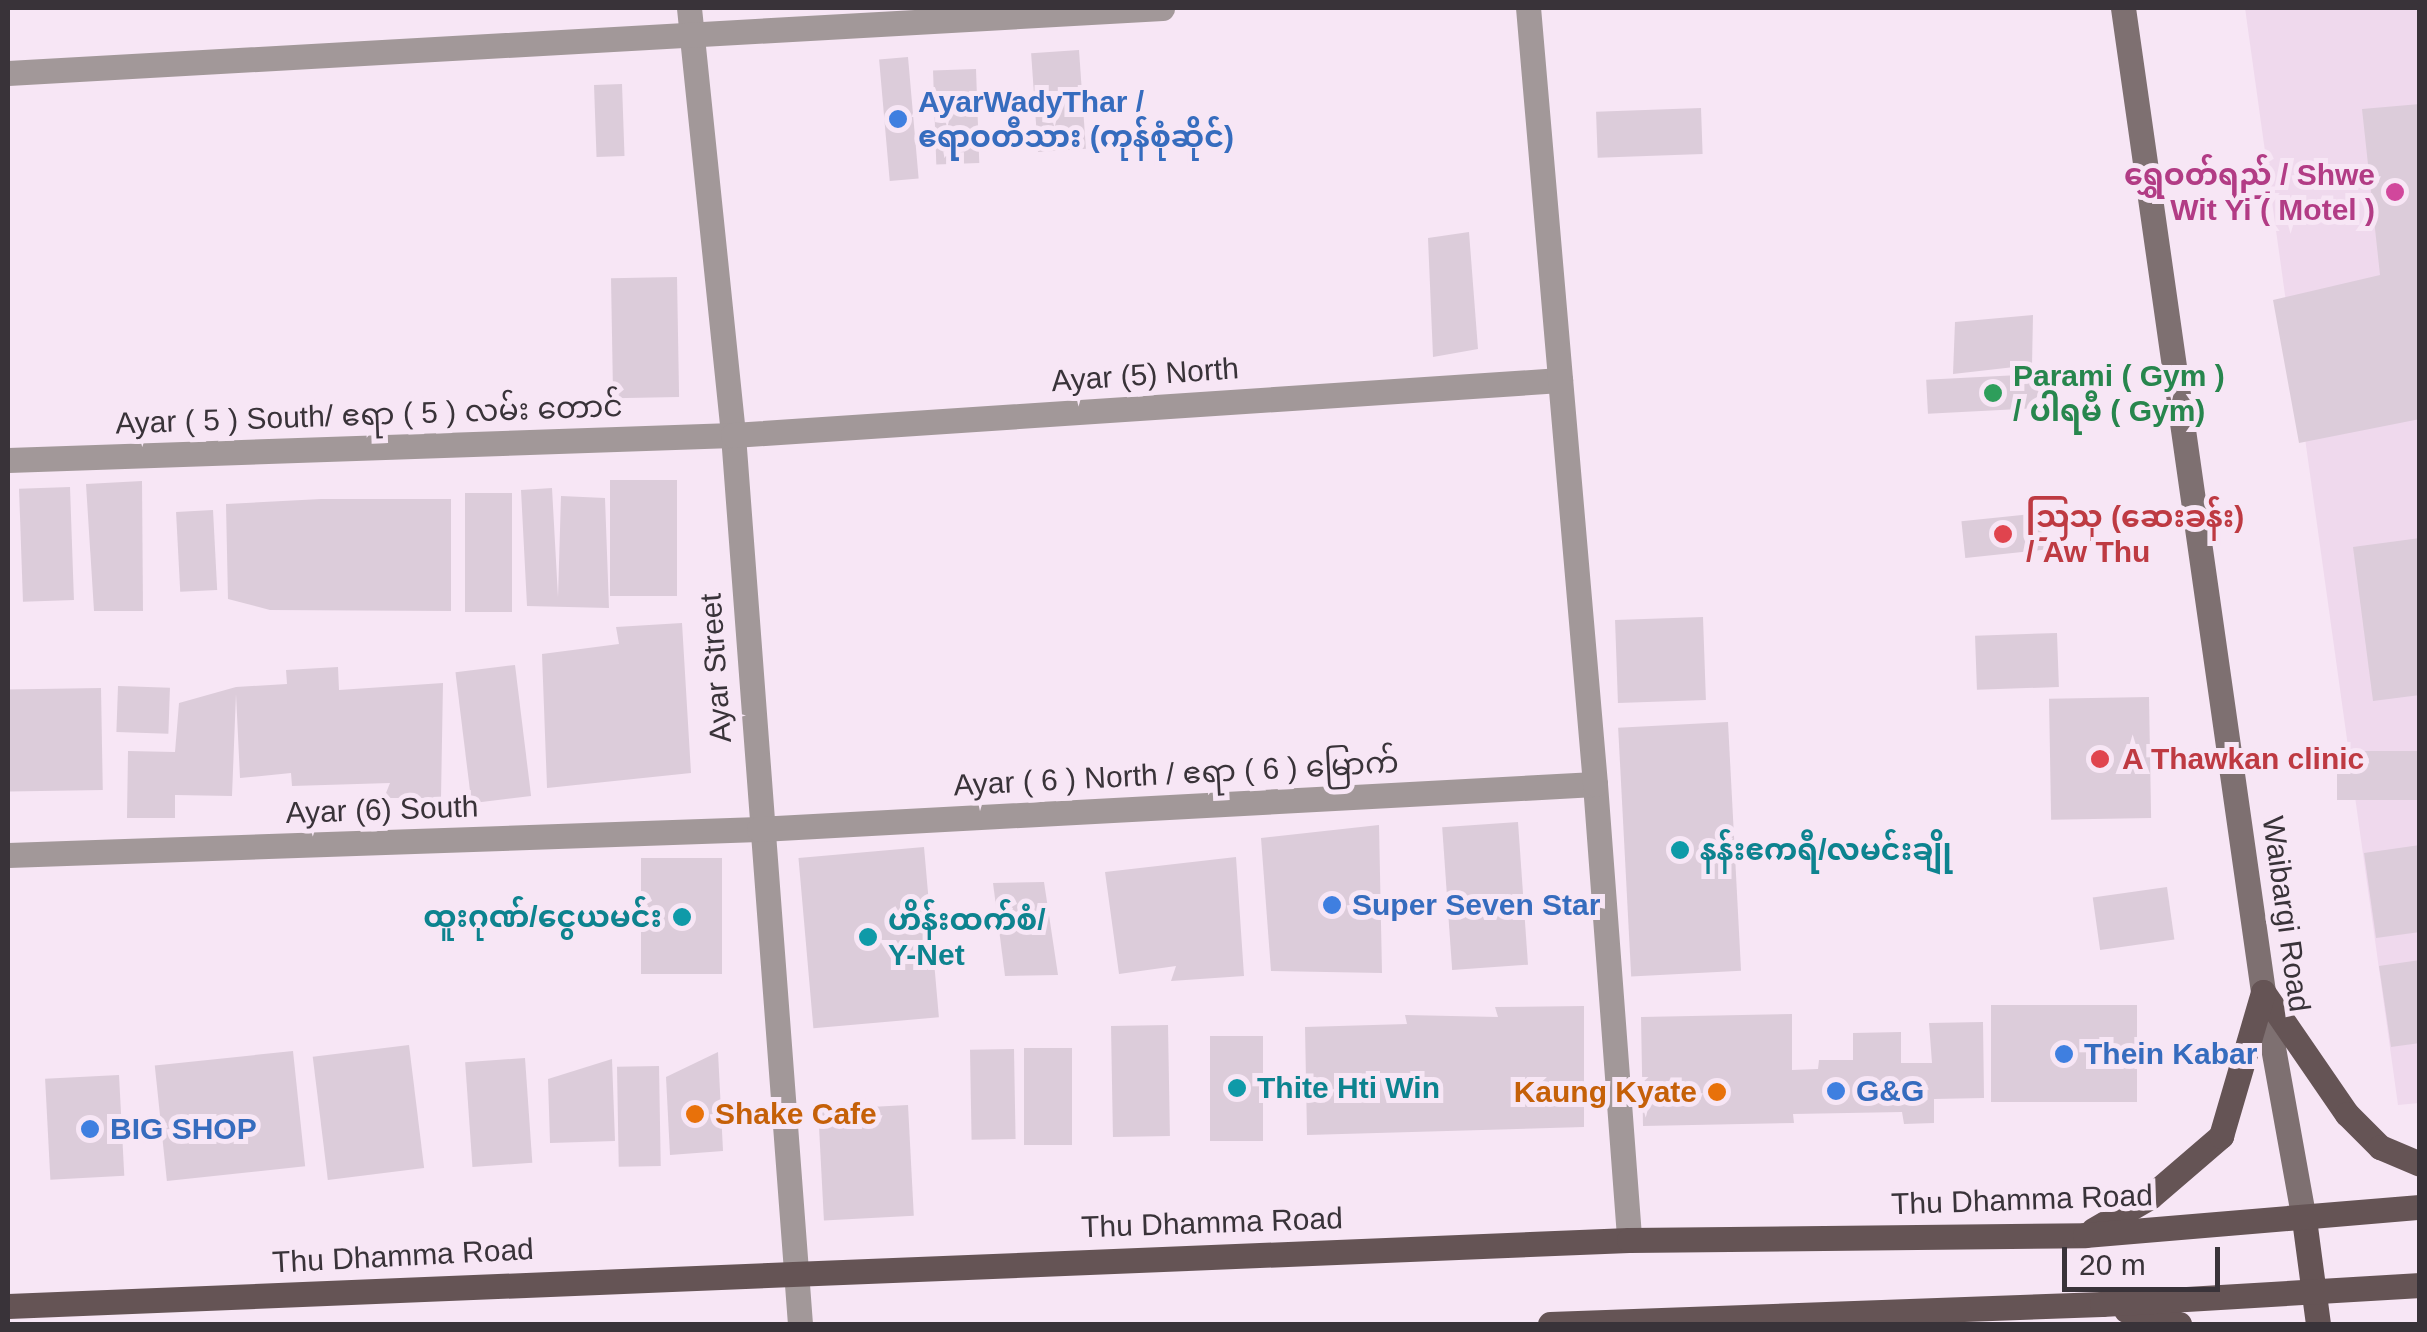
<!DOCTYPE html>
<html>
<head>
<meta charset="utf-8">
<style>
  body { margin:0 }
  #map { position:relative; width:2427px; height:1332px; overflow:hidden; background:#f7e6f5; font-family:Arial,"Noto Sans Myanmar",sans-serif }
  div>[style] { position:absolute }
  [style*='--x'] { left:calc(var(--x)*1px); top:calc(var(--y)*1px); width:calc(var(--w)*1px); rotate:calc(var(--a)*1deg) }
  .built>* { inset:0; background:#efd9ed }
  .building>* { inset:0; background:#dcccda; transform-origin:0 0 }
  .lane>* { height:25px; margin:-12.5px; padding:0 12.5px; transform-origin:12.5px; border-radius:12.5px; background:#a29899 }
  .street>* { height:25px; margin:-12.5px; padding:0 12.5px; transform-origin:12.5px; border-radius:12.5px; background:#a29899 }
  .secondary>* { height:25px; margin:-12.5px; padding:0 12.5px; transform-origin:12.5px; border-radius:12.5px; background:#7e7071 }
  .primary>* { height:25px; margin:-12.5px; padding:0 12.5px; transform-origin:12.5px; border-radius:12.5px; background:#655455 }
  .dots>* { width:28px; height:28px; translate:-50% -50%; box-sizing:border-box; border:5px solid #f7e6f5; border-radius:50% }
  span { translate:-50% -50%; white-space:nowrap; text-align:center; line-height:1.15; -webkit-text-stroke:10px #f7e6f5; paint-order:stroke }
  .shop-label { font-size:30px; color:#366cbe; font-weight:700 }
  .left { translate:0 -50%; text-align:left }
  .hotel-label { font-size:30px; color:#b23c85; font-weight:700 }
  .right { translate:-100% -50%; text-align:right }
  .street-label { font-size:30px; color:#393339 }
  .leisure-label { font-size:30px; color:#27864d; font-weight:700 }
  .health-label { font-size:30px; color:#be3a42; font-weight:700 }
  .culture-label { font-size:30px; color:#0d838f; font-weight:700 }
  .food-label { font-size:30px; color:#c56008; font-weight:700 }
  .frame { position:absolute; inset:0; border:10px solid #393339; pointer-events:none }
  .scale { position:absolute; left:2062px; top:1247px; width:158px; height:45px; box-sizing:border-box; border:5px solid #393339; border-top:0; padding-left:12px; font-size:30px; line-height:35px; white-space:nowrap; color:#393339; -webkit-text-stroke:8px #f7e6f5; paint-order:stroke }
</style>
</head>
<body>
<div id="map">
  <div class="built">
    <i style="clip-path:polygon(2245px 8px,2419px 8px,2419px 1103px,2398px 1105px)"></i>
  </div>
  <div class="building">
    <i style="left:1079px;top:50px;width:99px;height:48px;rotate:86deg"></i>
    <i style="left:908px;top:57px;width:122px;height:29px;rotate:85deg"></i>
    <i style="left:976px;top:69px;width:94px;height:43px;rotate:88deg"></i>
    <i style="left:622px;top:84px;width:72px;height:28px;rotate:88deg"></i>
    <i style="clip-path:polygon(2420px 104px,2420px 419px,2299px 443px,2273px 300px,2380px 275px,2362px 109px)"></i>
    <i style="left:1701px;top:108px;width:46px;height:105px;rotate:88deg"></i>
    <i style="clip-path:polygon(1469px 232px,1478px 349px,1433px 357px,1428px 238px)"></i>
    <i style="left:677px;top:277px;width:120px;height:66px;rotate:89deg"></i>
    <i style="clip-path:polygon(2033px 315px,2032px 365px,1953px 374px,1955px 322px)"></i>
    <i style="left:2057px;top:373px;width:34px;height:131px;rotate:87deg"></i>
    <i style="left:610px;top:480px;width:67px;height:116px"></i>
    <i style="clip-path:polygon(142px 481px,143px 611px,94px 611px,86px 484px)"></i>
    <i style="left:70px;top:487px;width:113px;height:51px;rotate:88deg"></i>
    <i style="clip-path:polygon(552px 488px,558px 597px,561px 496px,605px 498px,609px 608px,527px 606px,521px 490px)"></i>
    <i style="left:512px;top:493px;width:119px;height:47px;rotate:90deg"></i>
    <i style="clip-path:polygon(321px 499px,451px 499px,451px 611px,270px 610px,228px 599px,226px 504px)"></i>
    <i style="left:213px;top:510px;width:80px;height:37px;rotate:87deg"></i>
    <i style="left:2040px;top:513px;width:37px;height:79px;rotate:84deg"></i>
    <i style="clip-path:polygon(2420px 538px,2420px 695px,2373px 701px,2353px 547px)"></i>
    <i style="left:1703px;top:617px;width:83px;height:88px;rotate:88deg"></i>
    <i style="clip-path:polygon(682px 623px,691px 773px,547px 788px,542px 654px,619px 644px,616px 627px)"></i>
    <i style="left:2057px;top:633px;width:54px;height:82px;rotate:88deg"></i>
    <i style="left:515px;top:665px;width:132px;height:60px;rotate:83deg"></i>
    <i style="clip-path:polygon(338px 667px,339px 690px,443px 683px,441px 798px,384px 798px,390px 783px,292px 786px,291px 773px,240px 778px,236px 694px,232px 796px,175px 795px,175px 818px,127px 818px,128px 751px,175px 752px,179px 703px,236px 687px,287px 684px,286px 670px)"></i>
    <i style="left:118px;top:686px;width:52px;height:46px;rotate:2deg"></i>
    <i style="left:101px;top:688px;width:102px;height:93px;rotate:89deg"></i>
    <i style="left:2149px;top:697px;width:121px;height:100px;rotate:89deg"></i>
    <i style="left:1728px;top:722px;width:249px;height:110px;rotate:87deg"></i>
    <i style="left:2420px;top:751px;width:49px;height:83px;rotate:90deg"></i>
    <i style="left:1518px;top:822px;width:143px;height:76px;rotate:86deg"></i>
    <i style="clip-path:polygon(1379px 825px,1382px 973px,1271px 971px,1261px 838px)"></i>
    <i style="clip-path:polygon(2420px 845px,2420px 932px,2376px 938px,2364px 853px)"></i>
    <i style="left:924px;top:847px;width:171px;height:126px;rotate:85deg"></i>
    <i style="clip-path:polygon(1236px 857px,1244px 976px,1171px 981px,1176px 966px,1119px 974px,1105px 872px)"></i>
    <i style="left:722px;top:858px;width:116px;height:81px;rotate:90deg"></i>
    <i style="clip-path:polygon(1044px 882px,1058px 975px,1005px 976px,993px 883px)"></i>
    <i style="left:2167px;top:887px;width:53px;height:75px;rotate:82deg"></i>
    <i style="clip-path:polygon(2420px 960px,2420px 1043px,2391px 1047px,2379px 966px)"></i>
    <i style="left:2137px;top:1005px;width:97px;height:146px;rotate:90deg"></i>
    <i style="clip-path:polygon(1584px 1006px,1584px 1127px,1307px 1135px,1305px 1027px,1407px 1024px,1405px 1015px,1498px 1017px,1495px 1007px)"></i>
    <i style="clip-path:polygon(1792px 1014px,1792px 1070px,1818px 1069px,1819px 1060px,1853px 1060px,1853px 1033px,1901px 1032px,1901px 1063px,1932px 1063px,1929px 1023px,1983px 1022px,1984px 1098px,1934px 1099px,1934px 1123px,1904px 1124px,1902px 1112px,1793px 1114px,1794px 1123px,1643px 1126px,1641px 1017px)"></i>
    <i style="left:1168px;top:1025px;width:111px;height:57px;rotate:89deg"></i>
    <i style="left:1210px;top:1036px;width:53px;height:105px"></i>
    <i style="left:409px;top:1045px;width:124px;height:97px;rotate:83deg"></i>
    <i style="left:1024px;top:1048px;width:48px;height:97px"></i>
    <i style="left:1014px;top:1049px;width:90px;height:44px;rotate:89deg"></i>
    <i style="left:293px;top:1051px;width:116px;height:139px;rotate:84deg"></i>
    <i style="clip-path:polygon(718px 1052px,723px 1151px,670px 1155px,666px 1077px)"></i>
    <i style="left:525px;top:1058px;width:105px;height:60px;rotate:86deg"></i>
    <i style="clip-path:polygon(612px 1059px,615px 1141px,550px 1143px,548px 1079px)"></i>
    <i style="left:659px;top:1066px;width:100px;height:42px;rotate:89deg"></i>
    <i style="left:119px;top:1075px;width:101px;height:74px;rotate:87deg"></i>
    <i style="left:908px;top:1105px;width:111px;height:90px;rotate:87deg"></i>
  </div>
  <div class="lane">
    <i style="--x:1595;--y:784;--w:457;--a:85.7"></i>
  </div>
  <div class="street">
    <i style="--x:689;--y:8;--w:429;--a:84.1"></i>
    <i style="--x:733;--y:435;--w:892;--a:85.69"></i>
    <i style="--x:8;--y:73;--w:1156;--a:-3.22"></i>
    <i style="--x:8;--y:460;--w:725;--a:-1.97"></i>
    <i style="--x:733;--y:435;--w:829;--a:-3.8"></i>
    <i style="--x:8;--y:855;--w:751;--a:-1.98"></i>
    <i style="--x:759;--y:829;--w:837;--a:-3.08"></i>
    <i style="--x:1595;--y:784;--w:779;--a:-94.93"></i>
  </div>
  <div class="secondary">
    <i style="--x:2123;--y:8;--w:994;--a:81.9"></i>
    <i style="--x:2263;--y:992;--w:231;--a:79.8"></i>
  </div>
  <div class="primary">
    <i style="--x:2263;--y:992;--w:148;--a:55.5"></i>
    <i style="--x:2347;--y:1114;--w:47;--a:45"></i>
    <i style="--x:2380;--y:1147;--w:43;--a:23"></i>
    <i style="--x:2304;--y:1219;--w:106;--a:82.4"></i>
    <i style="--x:2093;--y:1230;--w:66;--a:-30.1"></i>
    <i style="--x:2150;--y:1197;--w:94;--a:-40.7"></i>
    <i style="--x:2221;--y:1136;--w:150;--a:-73.7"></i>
    <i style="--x:8;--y:1306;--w:1622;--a:-2.33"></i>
    <i style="--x:1629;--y:1240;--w:456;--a:-0.6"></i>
    <i style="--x:2085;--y:1235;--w:336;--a:-4.8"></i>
    <i style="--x:2126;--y:1310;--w:55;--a:14.8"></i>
    <i style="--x:1550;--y:1324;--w:552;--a:-2.08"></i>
    <i style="--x:2102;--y:1304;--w:319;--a:-3.4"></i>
  </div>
  <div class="dots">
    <i style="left:898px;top:119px;background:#3f7fe0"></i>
    <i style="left:2395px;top:192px;background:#d1479c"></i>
    <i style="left:1993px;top:393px;background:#2e9e5b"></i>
    <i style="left:2003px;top:534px;background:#e0444e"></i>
    <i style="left:2100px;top:759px;background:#e0444e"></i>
    <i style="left:1680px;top:850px;background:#0f9aa8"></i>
    <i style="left:1332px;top:905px;background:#3f7fe0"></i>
    <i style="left:682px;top:917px;background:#0f9aa8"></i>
    <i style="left:868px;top:937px;background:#0f9aa8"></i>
    <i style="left:2064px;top:1054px;background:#3f7fe0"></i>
    <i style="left:1237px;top:1088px;background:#0f9aa8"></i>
    <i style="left:1836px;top:1091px;background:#3f7fe0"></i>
    <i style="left:1717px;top:1092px;background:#e8710a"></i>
    <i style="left:695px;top:1114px;background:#e8710a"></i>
    <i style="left:90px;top:1129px;background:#3f7fe0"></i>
  </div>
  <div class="shop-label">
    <span class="left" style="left:918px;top:119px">AyarWadyThar /<br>ဧရာဝတီသား (ကုန်စုံဆိုင်)</span>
    <span class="left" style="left:1352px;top:905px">Super Seven Star</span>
    <span class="left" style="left:2084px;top:1054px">Thein Kabar</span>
    <span class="left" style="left:1856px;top:1091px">G&amp;G</span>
    <span class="left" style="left:110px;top:1129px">BIG SHOP</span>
  </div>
  <div class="hotel-label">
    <span class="right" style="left:2375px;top:192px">ရွှေဝတ်ရည် / Shwe<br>Wit Yi ( Motel )</span>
  </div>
  <div class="street-label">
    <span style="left:1145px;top:375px;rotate:-4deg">Ayar (5) North</span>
    <span style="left:369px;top:415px;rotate:-2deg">Ayar ( 5 ) South/ ဧရာ ( 5 ) လမ်း တောင်</span>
    <span style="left:716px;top:668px;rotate:-94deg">Ayar Street</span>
    <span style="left:1176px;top:774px;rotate:-3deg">Ayar ( 6 ) North / ဧရာ ( 6 ) မြောက်</span>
    <span style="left:382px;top:810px;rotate:-2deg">Ayar (6) South</span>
    <span style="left:2286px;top:914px;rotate:82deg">Waibargi Road</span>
    <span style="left:2022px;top:1200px;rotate:-2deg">Thu Dhamma Road</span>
    <span style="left:1212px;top:1223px;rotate:-2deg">Thu Dhamma Road</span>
    <span style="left:403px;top:1256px;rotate:-3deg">Thu Dhamma Road</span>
  </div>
  <div class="leisure-label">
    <span class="left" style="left:2013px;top:393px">Parami ( Gym )<br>/ ပါရမီ ( Gym)</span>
  </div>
  <div class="health-label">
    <span class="left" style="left:2026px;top:534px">သြသု (ဆေးခန်း)<br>/ Aw Thu</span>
    <span class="left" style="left:2122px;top:759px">A Thawkan clinic</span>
  </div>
  <div class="culture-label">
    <span class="left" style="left:1700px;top:850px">နန်းဧကရီ/လမင်းချို</span>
    <span class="right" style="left:662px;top:917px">ထူးဂုဏ်/ငွေယမင်း</span>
    <span class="left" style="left:888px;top:937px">ဟိန်းထက်စံ/<br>Y-Net</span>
    <span class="left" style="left:1257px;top:1088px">Thite Hti Win</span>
  </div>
  <div class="food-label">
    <span class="right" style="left:1697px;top:1092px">Kaung Kyate</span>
    <span class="left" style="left:715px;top:1114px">Shake Cafe</span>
  </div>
  <div class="frame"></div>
  <div class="scale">20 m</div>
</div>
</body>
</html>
